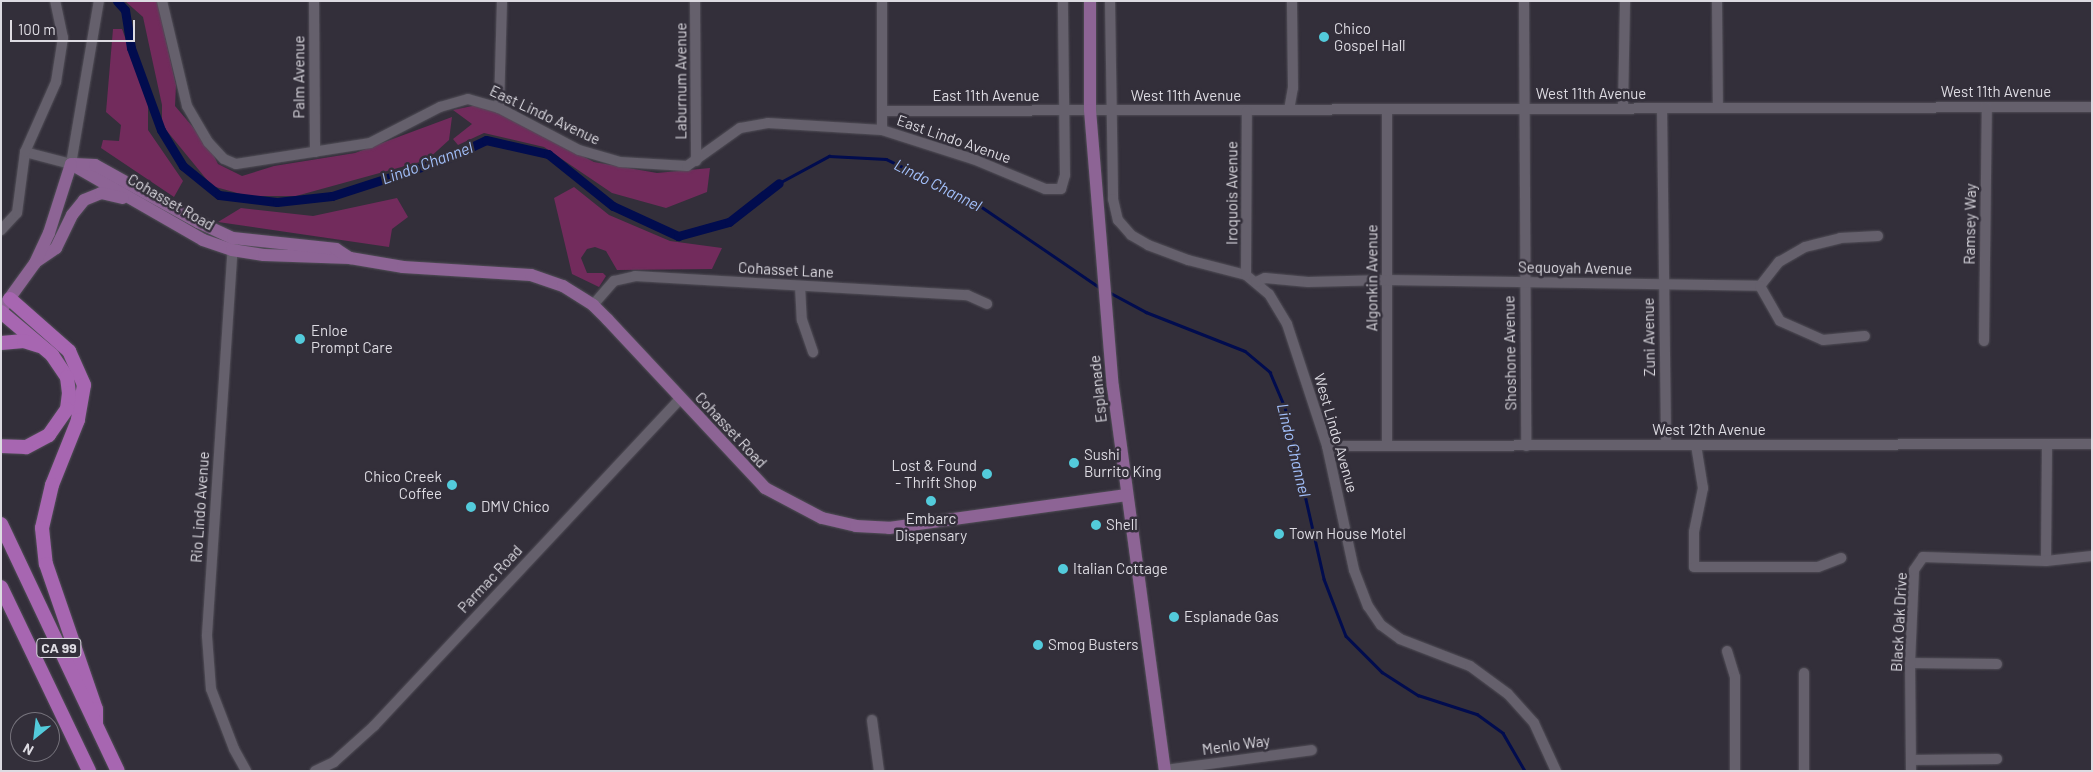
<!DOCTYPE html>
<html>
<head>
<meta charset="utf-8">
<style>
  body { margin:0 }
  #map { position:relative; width:2093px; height:772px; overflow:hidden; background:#332f3a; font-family:Barlow,sans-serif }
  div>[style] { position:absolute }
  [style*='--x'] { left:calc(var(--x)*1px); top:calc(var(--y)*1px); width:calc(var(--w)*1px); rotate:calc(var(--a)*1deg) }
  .green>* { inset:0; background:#722b5c }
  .stream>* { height:2.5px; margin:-1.25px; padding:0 1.25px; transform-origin:1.25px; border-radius:1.25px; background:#010c4e }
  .canal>* { height:9px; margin:-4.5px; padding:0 4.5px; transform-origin:4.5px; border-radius:4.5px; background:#010c4e }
  .roads { filter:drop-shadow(0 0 1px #514e57) drop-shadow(0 0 1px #514e57) }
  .minor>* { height:10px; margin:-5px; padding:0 5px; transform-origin:5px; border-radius:5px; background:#65606c }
  .major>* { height:12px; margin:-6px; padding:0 6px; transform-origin:6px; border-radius:6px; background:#8d6495 }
  .highway>* { height:14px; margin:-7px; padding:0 7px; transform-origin:7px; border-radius:7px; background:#a766b1 }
  .dots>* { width:14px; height:14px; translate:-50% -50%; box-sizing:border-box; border:2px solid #332f3a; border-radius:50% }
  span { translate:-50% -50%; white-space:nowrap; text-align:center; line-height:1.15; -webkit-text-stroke:5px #332f3a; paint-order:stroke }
  .shield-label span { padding:1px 4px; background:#332f3a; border:1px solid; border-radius:4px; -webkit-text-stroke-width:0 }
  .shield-label { font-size:14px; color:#dddbe2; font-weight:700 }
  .poi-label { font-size:15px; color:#dddbe2 }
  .left { translate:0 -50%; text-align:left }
  .right { translate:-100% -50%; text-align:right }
  .street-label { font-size:15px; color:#dddbe2 }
  .water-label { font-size:16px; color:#a3c0fb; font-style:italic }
  .frame { position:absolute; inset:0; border:2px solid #dddbe2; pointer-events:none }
  .north { position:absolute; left:10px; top:712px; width:50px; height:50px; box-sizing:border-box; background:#332f3a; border:1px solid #77747d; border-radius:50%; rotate:209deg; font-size:14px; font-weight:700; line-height:20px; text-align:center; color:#dddbe2 }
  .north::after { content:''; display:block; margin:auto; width:18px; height:22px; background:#53cbdb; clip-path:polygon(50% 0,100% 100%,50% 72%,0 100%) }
  .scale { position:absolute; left:10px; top:20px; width:125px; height:22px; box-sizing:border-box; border:2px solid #dddbe2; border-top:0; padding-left:6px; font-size:15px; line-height:18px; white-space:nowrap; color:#dddbe2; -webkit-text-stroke:4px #332f3a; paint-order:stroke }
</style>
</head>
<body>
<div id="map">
  <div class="green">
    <i style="clip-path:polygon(125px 1px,157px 1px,176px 85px,175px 106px,209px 146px,218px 164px,242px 176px,274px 166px,355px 153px,452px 117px,449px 140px,427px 160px,296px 196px,248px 196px,212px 186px,162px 125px,162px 105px,143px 17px)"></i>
    <i style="clip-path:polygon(113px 29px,122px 29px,148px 101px,148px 130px,183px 181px,174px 197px,101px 148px,103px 140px,119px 141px,121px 125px,106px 112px)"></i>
    <i style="clip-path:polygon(482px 104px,594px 162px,657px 173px,710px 168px,707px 192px,666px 208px,612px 193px,544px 147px,484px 133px,458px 145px,453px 139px,472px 124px,453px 110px)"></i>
    <i style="clip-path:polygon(574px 187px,609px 215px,670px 241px,722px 248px,712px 269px,617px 270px,606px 251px,595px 247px,587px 249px,581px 258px,587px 273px,603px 273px,606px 276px,599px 287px,572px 274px,554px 198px)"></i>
    <i style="clip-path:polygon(397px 198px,408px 217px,392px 229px,389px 247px,218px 222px,241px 208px,313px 216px)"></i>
  </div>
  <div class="stream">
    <i style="--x:779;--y:183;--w:57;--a:-28.4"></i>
    <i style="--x:829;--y:156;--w:57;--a:3"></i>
    <i style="--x:886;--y:159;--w:97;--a:25.8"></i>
    <i style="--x:973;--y:201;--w:153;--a:34.3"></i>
    <i style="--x:1109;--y:292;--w:42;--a:28.4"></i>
    <i style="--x:1146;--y:312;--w:106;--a:21.5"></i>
    <i style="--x:1245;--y:351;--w:33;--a:40"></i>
    <i style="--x:1270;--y:372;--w:38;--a:67"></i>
    <i style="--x:1285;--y:407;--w:176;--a:77.2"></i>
    <i style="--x:1324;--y:579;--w:61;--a:68.9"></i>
    <i style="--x:1346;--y:636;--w:51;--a:45"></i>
    <i style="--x:1382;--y:672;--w:43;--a:32.6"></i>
    <i style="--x:1418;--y:695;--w:62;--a:17.9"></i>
    <i style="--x:1477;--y:714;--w:32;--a:36"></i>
    <i style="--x:1503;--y:733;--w:44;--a:59.9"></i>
  </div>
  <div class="canal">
    <i style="--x:117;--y:1;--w:12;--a:48"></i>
    <i style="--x:125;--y:10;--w:38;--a:81"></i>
    <i style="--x:131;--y:48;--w:87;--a:69.9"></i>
    <i style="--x:161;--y:130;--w:42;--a:58.6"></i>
    <i style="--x:183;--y:166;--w:46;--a:38.9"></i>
    <i style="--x:219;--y:195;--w:58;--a:6.9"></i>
    <i style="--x:277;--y:202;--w:55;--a:-6.2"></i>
    <i style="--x:332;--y:196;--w:120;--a:-18"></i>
    <i style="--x:446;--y:159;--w:44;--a:-25.4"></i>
    <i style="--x:486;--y:140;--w:64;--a:12.7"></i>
    <i style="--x:548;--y:154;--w:83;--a:38.7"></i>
    <i style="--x:613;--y:206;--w:72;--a:24.8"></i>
    <i style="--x:678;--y:236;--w:53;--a:-15.4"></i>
    <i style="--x:729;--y:222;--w:63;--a:-38"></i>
  </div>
  <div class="roads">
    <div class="minor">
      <i style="--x:162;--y:1;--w:108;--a:76.6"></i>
      <i style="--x:187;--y:106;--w:42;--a:59.7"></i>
      <i style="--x:208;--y:142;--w:23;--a:47"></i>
      <i style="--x:224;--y:159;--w:13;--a:23"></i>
      <i style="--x:236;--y:164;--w:136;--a:-8.9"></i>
      <i style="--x:370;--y:143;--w:79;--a:-27.2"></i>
      <i style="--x:440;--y:107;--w:29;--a:-16"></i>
      <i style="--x:468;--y:99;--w:32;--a:16"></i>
      <i style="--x:499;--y:108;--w:90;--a:27.7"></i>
      <i style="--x:579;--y:150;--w:43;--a:16.3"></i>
      <i style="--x:620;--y:162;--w:67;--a:3.4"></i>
      <i style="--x:687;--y:166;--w:65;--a:-35.6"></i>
      <i style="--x:740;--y:128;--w:28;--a:-10"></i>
      <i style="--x:768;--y:123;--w:114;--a:3.5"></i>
      <i style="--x:882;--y:130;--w:96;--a:17.7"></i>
      <i style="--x:973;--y:159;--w:78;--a:22.6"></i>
      <i style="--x:1045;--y:189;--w:16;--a:0"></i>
      <i style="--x:1061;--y:189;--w:15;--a:-74"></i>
      <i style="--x:1065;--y:175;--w:174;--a:-90.7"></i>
      <i style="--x:314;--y:1;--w:151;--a:89.6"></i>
      <i style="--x:695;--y:1;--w:160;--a:89.6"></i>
      <i style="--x:882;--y:1;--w:129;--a:90"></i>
      <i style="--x:1110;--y:1;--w:198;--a:89.1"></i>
      <i style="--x:1113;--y:199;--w:22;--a:77"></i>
      <i style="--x:1118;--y:220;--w:20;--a:49"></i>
      <i style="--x:1131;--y:235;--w:20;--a:30"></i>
      <i style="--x:1148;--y:245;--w:43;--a:20.6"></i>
      <i style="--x:1188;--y:260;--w:60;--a:14.5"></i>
      <i style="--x:1246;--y:275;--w:30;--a:40"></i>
      <i style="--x:1269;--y:294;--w:35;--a:59"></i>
      <i style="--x:1287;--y:324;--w:128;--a:71.8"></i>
      <i style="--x:1327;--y:446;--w:127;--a:77.7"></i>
      <i style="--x:1354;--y:570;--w:39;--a:69"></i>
      <i style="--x:1368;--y:606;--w:23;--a:56"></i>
      <i style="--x:1381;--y:625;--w:24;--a:36"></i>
      <i style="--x:1400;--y:639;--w:75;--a:21.1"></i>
      <i style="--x:1470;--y:666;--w:47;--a:36.4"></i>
      <i style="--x:1508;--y:694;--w:39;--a:48"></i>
      <i style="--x:1534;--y:723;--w:53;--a:65.4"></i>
      <i style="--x:1524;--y:1;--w:445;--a:89.7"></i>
      <i style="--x:1717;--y:1;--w:107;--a:89.5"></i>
      <i style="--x:499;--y:108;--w:107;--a:-88.4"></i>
      <i style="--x:1623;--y:108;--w:107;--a:-88.9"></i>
      <i style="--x:1662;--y:108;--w:337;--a:89.3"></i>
      <i style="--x:1289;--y:110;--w:22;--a:-80"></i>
      <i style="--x:1293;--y:88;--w:87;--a:-90.7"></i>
      <i style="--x:1387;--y:110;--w:336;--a:90"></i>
      <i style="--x:882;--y:111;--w:1210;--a:-0.19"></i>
      <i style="--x:25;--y:152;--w:48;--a:14.6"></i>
      <i style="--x:71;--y:164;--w:165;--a:-80.3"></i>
      <i style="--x:1;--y:230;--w:23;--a:-47"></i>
      <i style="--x:17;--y:213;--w:62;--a:-82.5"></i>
      <i style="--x:25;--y:152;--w:77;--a:-66.1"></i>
      <i style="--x:56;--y:82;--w:45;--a:-81"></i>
      <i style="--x:63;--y:38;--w:38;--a:-102"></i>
      <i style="--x:233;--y:243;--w:394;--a:93.8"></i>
      <i style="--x:207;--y:636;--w:53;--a:85.7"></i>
      <i style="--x:211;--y:689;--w:64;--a:69"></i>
      <i style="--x:234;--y:749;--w:25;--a:61"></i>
      <i style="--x:1246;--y:275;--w:164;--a:-89.7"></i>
      <i style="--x:1256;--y:282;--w:10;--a:-24"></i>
      <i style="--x:1265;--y:278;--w:43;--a:5.3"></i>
      <i style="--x:1308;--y:282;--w:79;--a:-1.5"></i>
      <i style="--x:1387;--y:280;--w:373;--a:0.9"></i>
      <i style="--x:1760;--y:286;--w:31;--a:-52"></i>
      <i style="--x:1779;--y:262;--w:30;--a:-30"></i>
      <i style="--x:1805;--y:247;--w:36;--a:-14"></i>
      <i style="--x:1840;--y:238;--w:38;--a:-3"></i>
      <i style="--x:800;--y:286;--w:34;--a:87"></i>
      <i style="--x:802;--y:320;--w:34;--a:71"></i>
      <i style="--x:1760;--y:286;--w:40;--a:60.3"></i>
      <i style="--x:1780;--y:321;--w:47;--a:23.8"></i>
      <i style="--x:1823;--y:340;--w:42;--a:-5.4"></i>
      <i style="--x:593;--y:305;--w:32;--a:-49"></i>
      <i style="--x:614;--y:281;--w:22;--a:-13"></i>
      <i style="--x:635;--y:276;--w:333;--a:3.3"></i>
      <i style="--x:967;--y:295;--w:22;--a:24"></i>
      <i style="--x:1984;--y:341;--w:234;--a:-89.3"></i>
      <i style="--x:1696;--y:445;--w:44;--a:80.8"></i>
      <i style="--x:1703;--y:488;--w:45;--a:101.6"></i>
      <i style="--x:1694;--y:532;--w:35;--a:90"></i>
      <i style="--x:1694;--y:567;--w:124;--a:0"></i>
      <i style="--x:1818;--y:567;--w:25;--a:-21"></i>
      <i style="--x:1327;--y:446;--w:765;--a:-0.15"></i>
      <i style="--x:2046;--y:561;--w:117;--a:-89.5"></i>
      <i style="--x:1727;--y:651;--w:27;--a:73"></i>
      <i style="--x:1735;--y:677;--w:94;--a:90"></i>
      <i style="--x:1910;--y:663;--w:87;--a:0.7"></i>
      <i style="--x:1804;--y:673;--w:98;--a:90"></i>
      <i style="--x:872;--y:720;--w:51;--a:82.2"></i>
      <i style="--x:1911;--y:760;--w:86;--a:-0.7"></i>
      <i style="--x:1165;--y:770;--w:148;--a:-7.7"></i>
      <i style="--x:315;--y:771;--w:21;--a:-25"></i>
      <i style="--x:334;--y:762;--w:54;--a:-42"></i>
      <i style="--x:374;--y:726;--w:448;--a:-46.9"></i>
      <i style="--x:1911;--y:771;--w:108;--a:-90.5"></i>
      <i style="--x:1910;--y:663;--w:93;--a:-87.5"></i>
      <i style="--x:1914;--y:570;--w:16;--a:-55"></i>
      <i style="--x:1923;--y:557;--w:123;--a:1.9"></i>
      <i style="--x:2046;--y:561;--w:46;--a:-6.2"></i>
    </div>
    <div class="major">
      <i style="--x:1090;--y:1;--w:109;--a:90"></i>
      <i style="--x:1090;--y:110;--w:278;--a:85.3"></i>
      <i style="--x:1113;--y:387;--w:388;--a:82.3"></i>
      <i style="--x:71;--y:164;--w:152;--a:29.9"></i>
      <i style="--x:203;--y:240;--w:31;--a:19"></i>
      <i style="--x:232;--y:250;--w:32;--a:9"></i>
      <i style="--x:264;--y:255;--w:86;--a:2"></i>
      <i style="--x:350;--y:258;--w:54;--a:9.6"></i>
      <i style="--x:403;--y:267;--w:128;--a:3.6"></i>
      <i style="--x:531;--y:275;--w:34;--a:19"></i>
      <i style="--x:563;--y:286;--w:36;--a:32"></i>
      <i style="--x:593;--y:305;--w:21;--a:45"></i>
      <i style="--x:608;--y:320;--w:230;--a:46.9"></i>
      <i style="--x:765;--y:488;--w:64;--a:27.8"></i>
      <i style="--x:822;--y:518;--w:35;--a:13"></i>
      <i style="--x:856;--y:526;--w:33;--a:3"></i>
      <i style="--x:889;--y:528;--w:240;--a:-7.9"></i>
      <i style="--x:74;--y:164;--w:21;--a:3"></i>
      <i style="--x:95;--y:165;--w:118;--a:29"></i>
      <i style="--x:198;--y:222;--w:38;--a:25"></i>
      <i style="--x:233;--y:238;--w:104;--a:6.1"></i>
      <i style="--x:336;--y:249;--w:17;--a:33"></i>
      <i style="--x:37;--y:261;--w:23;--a:-34"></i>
      <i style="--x:56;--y:248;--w:37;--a:-64"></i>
      <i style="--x:72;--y:215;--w:19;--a:-51"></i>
      <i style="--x:84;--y:200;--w:18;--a:-22"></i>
      <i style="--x:101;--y:193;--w:22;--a:13"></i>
      <i style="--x:1;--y:310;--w:58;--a:-54.1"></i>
      <i style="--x:35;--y:263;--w:33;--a:-65"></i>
      <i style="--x:49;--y:233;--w:72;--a:-72.3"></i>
    </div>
    <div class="highway">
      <i style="--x:10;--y:299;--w:79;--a:41.4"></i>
      <i style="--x:69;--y:351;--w:37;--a:66"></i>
      <i style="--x:84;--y:385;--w:36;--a:100"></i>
      <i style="--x:78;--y:420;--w:70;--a:111.8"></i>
      <i style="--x:52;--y:485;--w:44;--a:103.1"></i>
      <i style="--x:42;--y:528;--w:36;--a:84"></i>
      <i style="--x:46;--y:564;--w:153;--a:71"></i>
      <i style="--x:96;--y:709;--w:15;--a:90"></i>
      <i style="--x:1;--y:312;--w:67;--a:40.1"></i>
      <i style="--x:52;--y:355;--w:27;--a:56"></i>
      <i style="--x:67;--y:377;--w:16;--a:83"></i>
      <i style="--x:69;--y:393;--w:16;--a:97"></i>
      <i style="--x:67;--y:409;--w:32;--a:125"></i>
      <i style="--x:49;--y:435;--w:26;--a:152"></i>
      <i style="--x:26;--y:447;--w:25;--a:-178"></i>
      <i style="--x:1;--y:343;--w:23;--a:-5"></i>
      <i style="--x:24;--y:341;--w:16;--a:18"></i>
      <i style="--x:1;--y:524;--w:273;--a:64.7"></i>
      <i style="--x:1;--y:587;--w:204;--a:64.4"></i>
    </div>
  </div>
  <div class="dots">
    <i style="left:1324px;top:37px;background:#53cbdb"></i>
    <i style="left:300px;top:339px;background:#53cbdb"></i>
    <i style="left:1074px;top:463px;background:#53cbdb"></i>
    <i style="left:987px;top:474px;background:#53cbdb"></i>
    <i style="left:452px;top:485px;background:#53cbdb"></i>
    <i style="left:931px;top:501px;background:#53cbdb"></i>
    <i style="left:471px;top:507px;background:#53cbdb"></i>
    <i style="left:1096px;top:525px;background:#53cbdb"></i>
    <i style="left:1279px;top:534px;background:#53cbdb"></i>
    <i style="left:1063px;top:569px;background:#53cbdb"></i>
    <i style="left:1174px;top:617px;background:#53cbdb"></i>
    <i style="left:1038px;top:645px;background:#53cbdb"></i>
  </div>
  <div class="shield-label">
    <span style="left:59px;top:648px">CA 99</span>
  </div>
  <div class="poi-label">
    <span class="left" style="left:1334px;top:37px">Chico<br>Gospel Hall</span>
    <span class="left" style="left:311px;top:339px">Enloe<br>Prompt Care</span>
    <span class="left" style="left:1084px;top:463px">Sushi<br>Burrito King</span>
    <span class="right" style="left:977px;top:474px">Lost &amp; Found<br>- Thrift Shop</span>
    <span class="right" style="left:442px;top:485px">Chico Creek<br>Coffee</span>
    <span class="left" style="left:481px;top:507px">DMV Chico</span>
    <span style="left:931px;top:527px">Embarc<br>Dispensary</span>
    <span class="left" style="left:1106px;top:525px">Shell</span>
    <span class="left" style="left:1289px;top:534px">Town House Motel</span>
    <span class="left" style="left:1073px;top:569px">Italian Cottage</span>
    <span class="left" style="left:1184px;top:617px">Esplanade Gas</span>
    <span class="left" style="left:1048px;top:645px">Smog Busters</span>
  </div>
  <div class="street-label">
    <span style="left:299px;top:77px;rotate:-90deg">Palm Avenue</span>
    <span style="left:681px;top:81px;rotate:-90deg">Laburnum Avenue</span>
    <span style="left:1996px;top:92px">West 11th Avenue</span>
    <span style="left:1591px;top:94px">West 11th Avenue</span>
    <span style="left:986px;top:96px">East 11th Avenue</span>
    <span style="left:1186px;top:96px">West 11th Avenue</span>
    <span style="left:545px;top:115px;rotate:25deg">East Lindo Avenue</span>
    <span style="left:954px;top:139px;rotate:19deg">East Lindo Avenue</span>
    <span style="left:1232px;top:193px;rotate:-90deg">Iroquois Avenue</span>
    <span style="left:171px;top:202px;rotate:30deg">Cohasset Road</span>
    <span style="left:1970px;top:224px;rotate:-89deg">Ramsey Way</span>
    <span style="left:1575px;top:268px;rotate:1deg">Sequoyah Avenue</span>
    <span style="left:786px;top:270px;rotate:3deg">Cohasset Lane</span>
    <span style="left:1372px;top:278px;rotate:-90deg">Algonkin Avenue</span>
    <span style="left:1649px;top:337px;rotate:-91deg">Zuni Avenue</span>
    <span style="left:1510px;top:353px;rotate:-91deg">Shoshone Avenue</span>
    <span style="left:1098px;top:389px;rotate:-96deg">Esplanade</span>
    <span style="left:731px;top:430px;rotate:47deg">Cohasset Road</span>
    <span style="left:1709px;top:430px">West 12th Avenue</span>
    <span style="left:1336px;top:433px;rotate:74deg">West Lindo Avenue</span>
    <span style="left:200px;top:507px;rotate:-86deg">Rio Lindo Avenue</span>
    <span style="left:490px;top:579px;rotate:-47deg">Parmac Road</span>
    <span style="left:1899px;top:622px;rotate:-87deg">Black Oak Drive</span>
    <span style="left:1236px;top:745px;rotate:-8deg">Menlo Way</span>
  </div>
  <div class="water-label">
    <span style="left:427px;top:163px;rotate:-20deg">Lindo Channel</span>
    <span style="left:938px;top:185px;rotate:27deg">Lindo Channel</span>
    <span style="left:1294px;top:450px;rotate:76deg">Lindo Channel</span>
  </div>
  <div class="frame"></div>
  <div class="north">N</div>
  <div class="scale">100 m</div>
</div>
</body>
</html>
